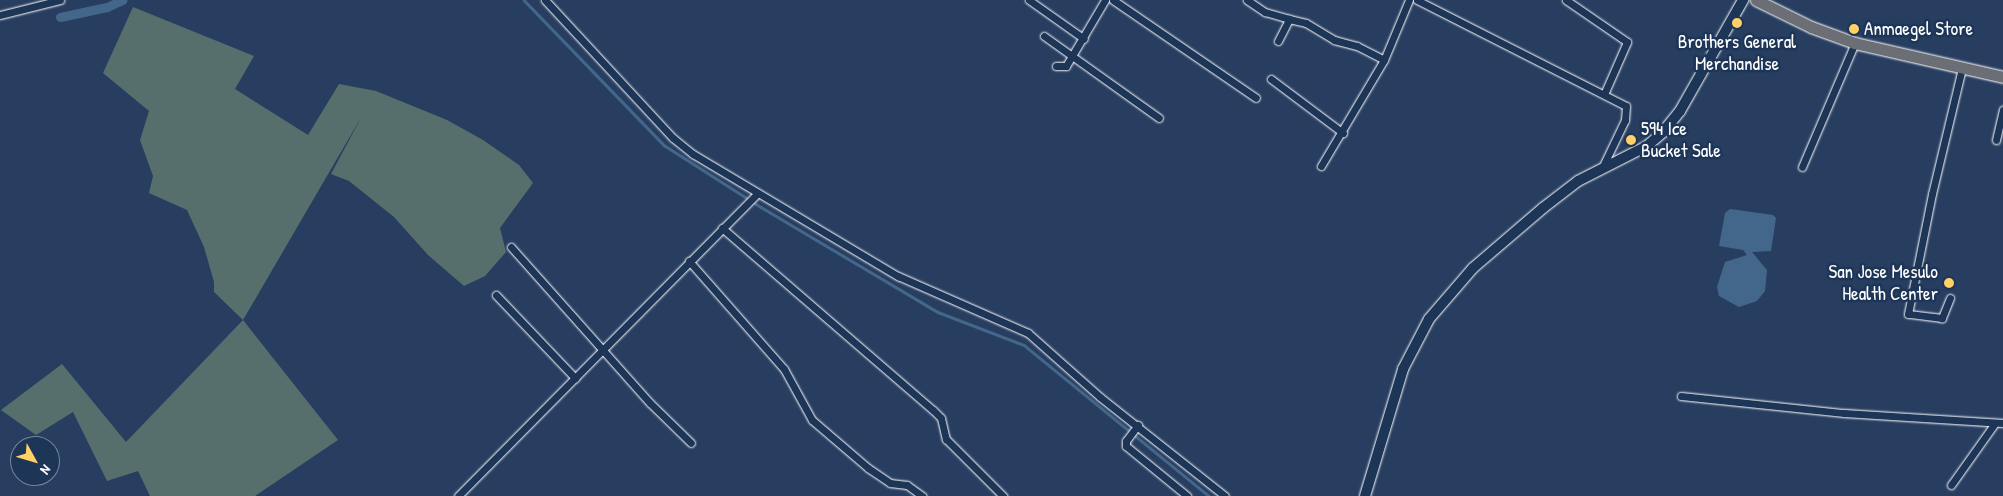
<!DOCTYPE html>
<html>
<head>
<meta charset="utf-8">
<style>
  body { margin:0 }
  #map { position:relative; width:2003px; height:496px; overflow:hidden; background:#283e61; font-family:"Patrick Hand",sans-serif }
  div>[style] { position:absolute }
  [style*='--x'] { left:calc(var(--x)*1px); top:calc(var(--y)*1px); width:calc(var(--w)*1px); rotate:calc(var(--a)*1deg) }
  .green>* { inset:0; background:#566f6c }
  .water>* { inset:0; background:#43678a }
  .stream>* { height:2.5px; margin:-1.25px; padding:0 1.25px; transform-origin:1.25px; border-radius:1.25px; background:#43678a }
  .canal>* { height:9px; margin:-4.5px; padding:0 4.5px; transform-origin:4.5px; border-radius:4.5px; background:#43678a }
  .roads { filter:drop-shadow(0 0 1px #fff) drop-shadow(0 0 1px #fff) }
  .minor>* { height:7px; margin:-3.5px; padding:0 3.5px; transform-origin:3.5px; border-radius:3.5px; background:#1d3557 }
  .secondary>* { height:10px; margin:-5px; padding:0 5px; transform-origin:5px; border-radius:5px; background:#1d3557 }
  .trunk>* { height:11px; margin:-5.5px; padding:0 5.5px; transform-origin:5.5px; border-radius:5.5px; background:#6b6f75 }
  .dots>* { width:14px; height:14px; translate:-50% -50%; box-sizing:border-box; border:2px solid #1d3557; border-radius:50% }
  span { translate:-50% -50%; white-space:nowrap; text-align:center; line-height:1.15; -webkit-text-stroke:5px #1d3557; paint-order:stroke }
  .poi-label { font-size:19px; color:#fff }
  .left { translate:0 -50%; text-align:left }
  .right { translate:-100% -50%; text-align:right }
  .north { position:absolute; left:10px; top:436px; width:50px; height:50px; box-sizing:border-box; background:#1d3557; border:1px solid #77869a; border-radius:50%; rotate:129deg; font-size:14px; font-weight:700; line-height:20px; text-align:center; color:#fff }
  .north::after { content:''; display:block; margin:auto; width:18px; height:22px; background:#ffd166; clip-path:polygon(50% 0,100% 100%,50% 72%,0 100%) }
</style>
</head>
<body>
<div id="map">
  <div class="green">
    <i style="clip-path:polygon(133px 7px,254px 56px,235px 89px,308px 135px,339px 84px,376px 91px,447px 120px,483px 140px,519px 165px,533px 183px,500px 228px,506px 252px,485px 276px,464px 286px,428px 255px,394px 217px,349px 181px,331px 174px,362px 116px,243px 320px,338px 440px,255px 496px,150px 496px,138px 471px,107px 481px,73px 412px,36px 435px,1px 410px,62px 364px,126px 442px,243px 320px,214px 292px,214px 282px,204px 247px,187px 210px,149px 193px,153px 176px,140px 140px,149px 111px,103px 73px)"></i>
  </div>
  <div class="water">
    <i style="clip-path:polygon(1730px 209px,1773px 215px,1776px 218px,1771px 251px,1752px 252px,1767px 270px,1765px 291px,1757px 301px,1739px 307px,1719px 296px,1717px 287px,1725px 262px,1747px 255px,1743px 250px,1719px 246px,1725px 213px)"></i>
  </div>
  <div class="stream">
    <i style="--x:524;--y:0;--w:202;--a:46"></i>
    <i style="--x:664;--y:145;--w:115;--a:32.6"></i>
    <i style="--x:761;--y:207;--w:206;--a:30.7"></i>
    <i style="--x:938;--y:312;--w:92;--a:21"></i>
    <i style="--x:1024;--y:345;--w:239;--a:39.2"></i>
  </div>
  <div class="canal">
    <i style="--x:60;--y:17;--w:48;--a:-12"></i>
    <i style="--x:107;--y:7;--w:17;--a:-25"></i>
  </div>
  <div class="roads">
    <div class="minor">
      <i style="--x:545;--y:0;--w:188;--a:47.2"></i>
      <i style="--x:673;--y:138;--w:26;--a:39"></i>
      <i style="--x:693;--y:154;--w:239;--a:30.8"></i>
      <i style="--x:898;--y:276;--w:142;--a:23.7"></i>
      <i style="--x:1028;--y:333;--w:96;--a:41.6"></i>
      <i style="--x:1100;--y:397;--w:159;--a:38.4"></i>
      <i style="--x:1029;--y:0;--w:67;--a:35.3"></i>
      <i style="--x:1113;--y:0;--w:173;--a:34.4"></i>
      <i style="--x:1247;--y:0;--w:22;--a:34"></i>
      <i style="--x:1265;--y:12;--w:25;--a:16"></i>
      <i style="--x:1417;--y:0;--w:234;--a:26.9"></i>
      <i style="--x:1626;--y:106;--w:14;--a:94"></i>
      <i style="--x:1625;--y:120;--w:53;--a:115.6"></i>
      <i style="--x:1566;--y:0;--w:74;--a:34.5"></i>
      <i style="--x:1627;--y:42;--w:55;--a:113.7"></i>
      <i style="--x:0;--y:15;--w:62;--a:-14"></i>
      <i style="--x:1044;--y:36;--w:141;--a:35.5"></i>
      <i style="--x:1278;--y:41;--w:25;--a:-63"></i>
      <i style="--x:1289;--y:19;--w:17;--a:13"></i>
      <i style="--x:1306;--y:23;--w:33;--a:31"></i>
      <i style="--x:1334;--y:40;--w:24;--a:15"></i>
      <i style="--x:1357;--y:46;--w:30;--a:27"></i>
      <i style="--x:1056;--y:66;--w:10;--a:0"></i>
      <i style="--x:1066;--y:66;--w:77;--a:-59.4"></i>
      <i style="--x:1271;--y:79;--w:90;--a:36.9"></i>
      <i style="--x:1996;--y:140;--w:31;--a:-77"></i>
      <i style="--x:1321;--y:166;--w:123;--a:-59.3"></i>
      <i style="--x:1384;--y:60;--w:65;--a:-67.4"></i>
      <i style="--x:1802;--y:167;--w:135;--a:-66.9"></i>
      <i style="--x:722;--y:228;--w:279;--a:40.8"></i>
      <i style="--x:933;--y:410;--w:11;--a:45"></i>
      <i style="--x:941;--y:418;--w:22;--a:77"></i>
      <i style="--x:946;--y:439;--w:81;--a:45"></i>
      <i style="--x:511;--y:247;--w:209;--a:48.3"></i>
      <i style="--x:650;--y:403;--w:57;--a:44.3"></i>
      <i style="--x:689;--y:261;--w:144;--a:48.7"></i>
      <i style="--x:784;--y:369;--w:58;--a:61.2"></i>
      <i style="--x:812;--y:420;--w:74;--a:40.6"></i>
      <i style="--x:868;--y:468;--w:27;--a:34"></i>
      <i style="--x:890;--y:483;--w:17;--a:7"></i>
      <i style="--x:907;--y:485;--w:19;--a:36"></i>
      <i style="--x:496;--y:295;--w:115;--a:46.4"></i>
      <i style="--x:1950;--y:298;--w:22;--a:112"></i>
      <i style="--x:1942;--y:318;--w:34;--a:-173"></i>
      <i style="--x:1908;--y:314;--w:122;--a:-78.7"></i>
      <i style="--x:1932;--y:194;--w:130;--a:-76.6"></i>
      <i style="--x:1681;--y:396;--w:164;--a:6"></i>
      <i style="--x:1844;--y:413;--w:159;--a:3.6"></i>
      <i style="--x:1138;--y:425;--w:20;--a:127"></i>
      <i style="--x:1126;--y:441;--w:5;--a:90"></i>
      <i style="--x:1126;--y:446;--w:79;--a:39.3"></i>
      <i style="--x:1951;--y:485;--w:76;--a:-54.6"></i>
      <i style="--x:458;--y:496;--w:426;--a:-45.3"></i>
    </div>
    <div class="secondary">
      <i style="--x:1365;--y:496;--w:133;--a:-73.3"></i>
      <i style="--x:1403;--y:369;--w:56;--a:-62.5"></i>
      <i style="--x:1429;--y:319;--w:67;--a:-49.2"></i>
      <i style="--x:1473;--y:268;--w:92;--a:-40.6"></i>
      <i style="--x:1543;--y:208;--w:44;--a:-37.6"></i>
      <i style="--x:1578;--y:181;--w:77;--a:-26.9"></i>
      <i style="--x:1647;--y:146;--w:21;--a:-41"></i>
      <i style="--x:1663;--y:132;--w:27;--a:-51"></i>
      <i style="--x:1680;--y:111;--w:128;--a:-60.4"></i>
    </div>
    <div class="trunk">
      <i style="--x:1756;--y:0;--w:61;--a:26.1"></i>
      <i style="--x:1811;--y:27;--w:47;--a:20"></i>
      <i style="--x:1855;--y:43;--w:152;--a:12.9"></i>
    </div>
  </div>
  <div class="dots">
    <i style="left:1737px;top:23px;background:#ffd166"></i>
    <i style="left:1854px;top:29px;background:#ffd166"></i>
    <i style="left:1631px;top:140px;background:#ffd166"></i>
    <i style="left:1949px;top:283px;background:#ffd166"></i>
  </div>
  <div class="poi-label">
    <span class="left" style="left:1864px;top:29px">Anmaegel Store</span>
    <span style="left:1737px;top:53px">Brothers General<br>Merchandise</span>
    <span class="left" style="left:1641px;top:140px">594 Ice<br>Bucket Sale</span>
    <span class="right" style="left:1938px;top:283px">San Jose Mesulo<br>Health Center</span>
  </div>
  <div class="north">N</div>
</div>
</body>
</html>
